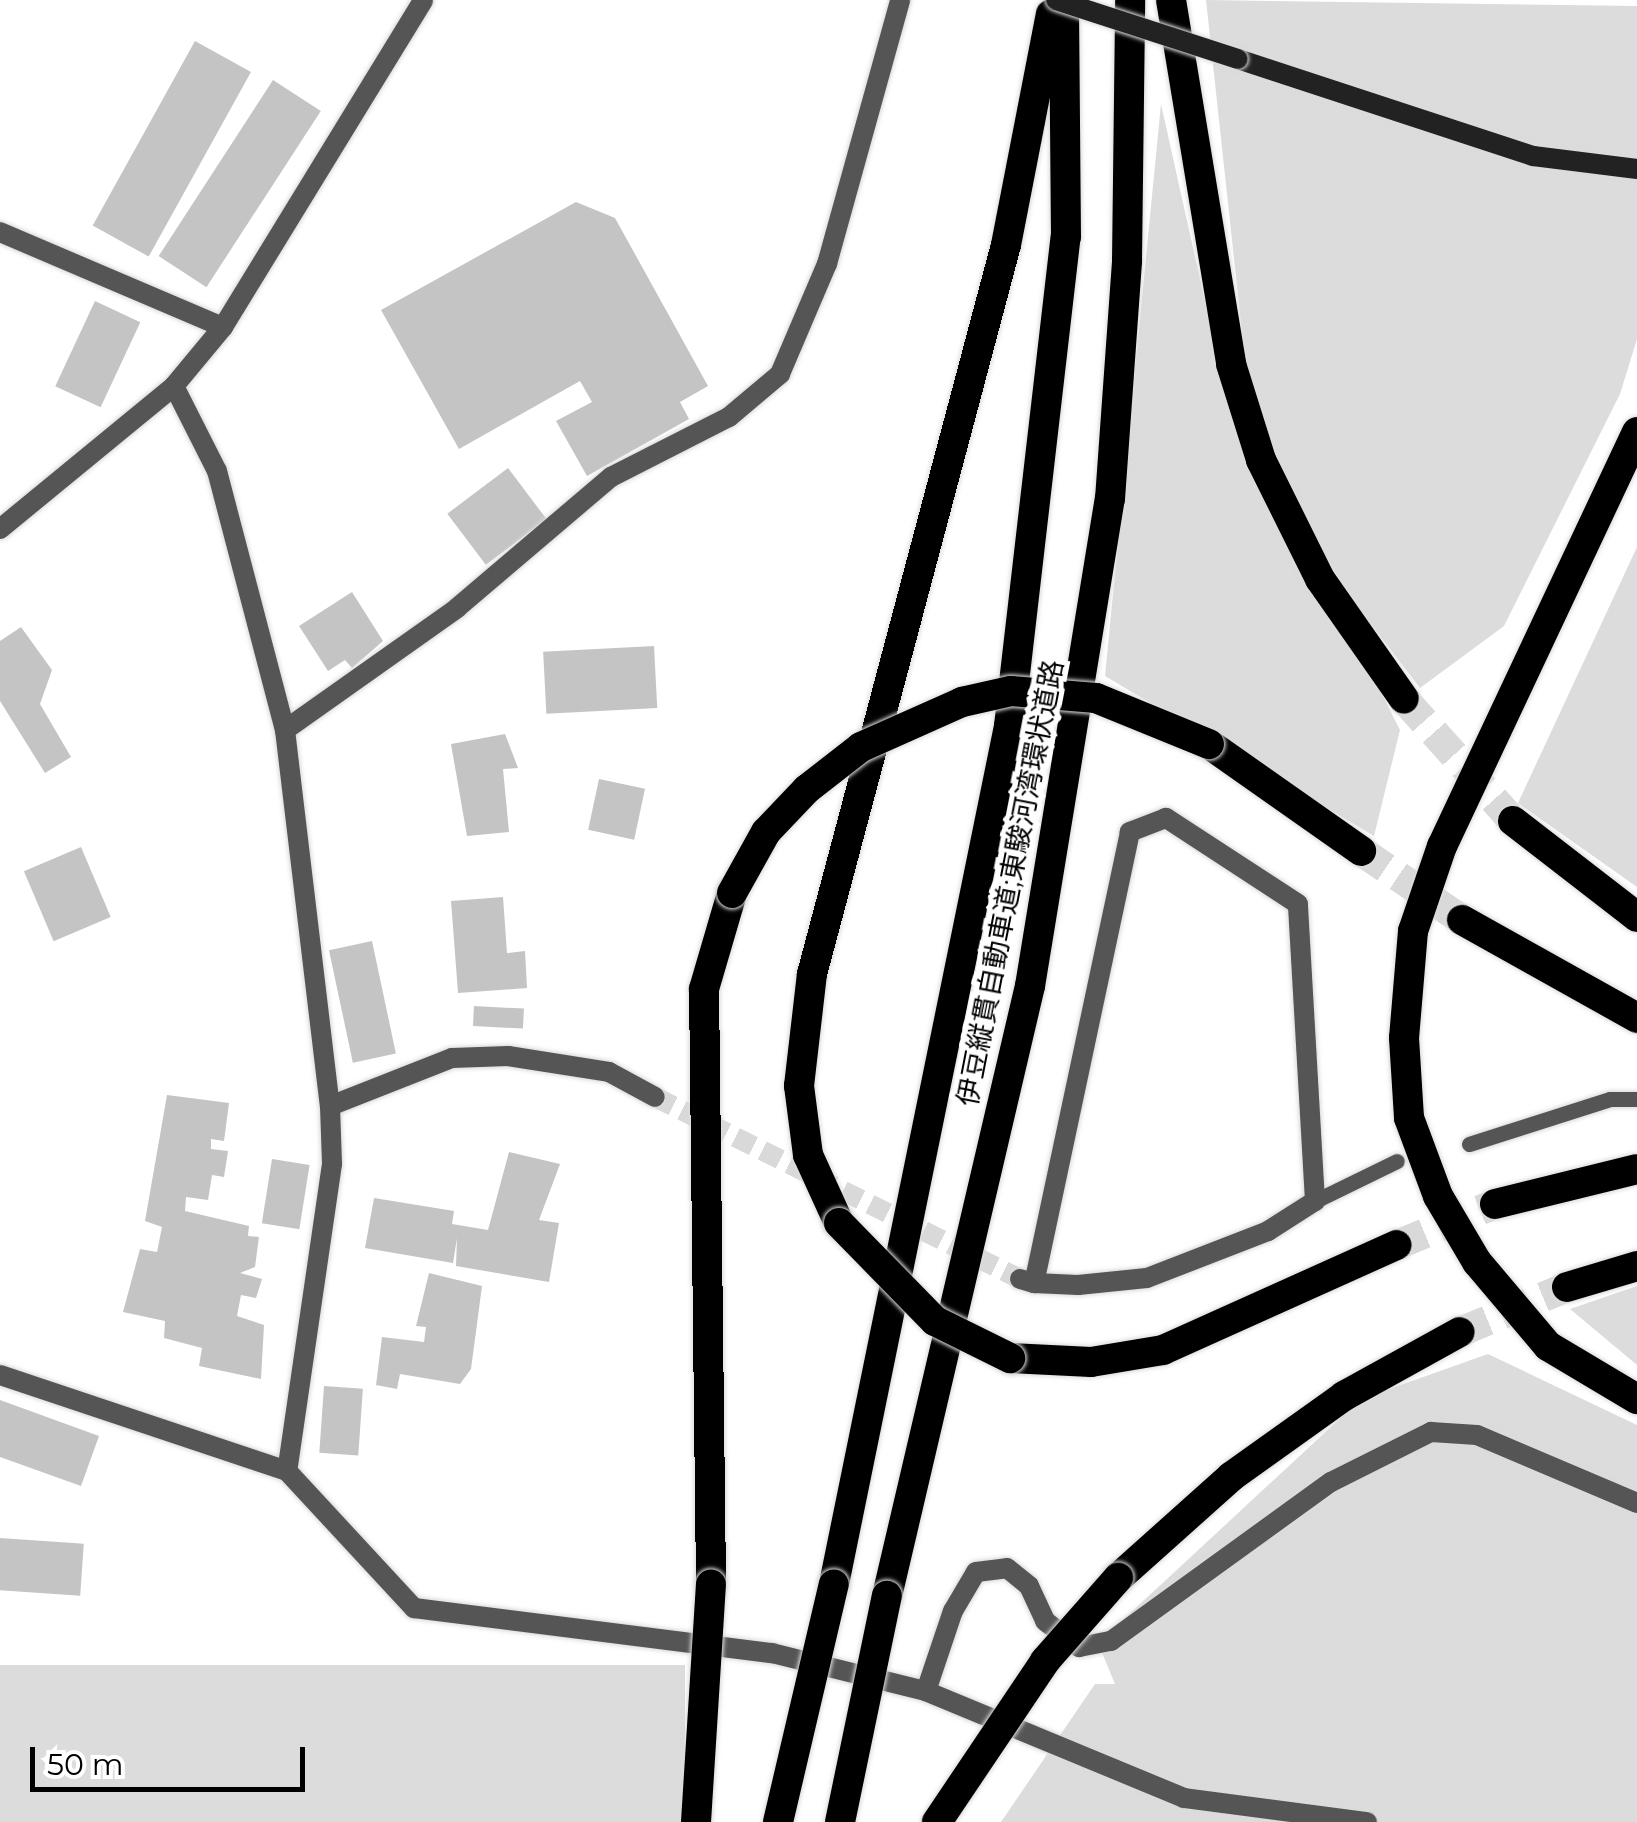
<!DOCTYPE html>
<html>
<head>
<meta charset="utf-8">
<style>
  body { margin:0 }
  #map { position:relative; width:1637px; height:1822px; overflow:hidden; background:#fff; font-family:Montserrat,"Noto Sans JP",sans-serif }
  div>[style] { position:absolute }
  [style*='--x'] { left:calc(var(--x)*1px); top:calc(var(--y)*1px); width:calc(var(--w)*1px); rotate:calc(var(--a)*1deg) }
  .green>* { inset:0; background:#dcdcdc; transform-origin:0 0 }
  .building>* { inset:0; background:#c4c4c4; transform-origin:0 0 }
  .street-tunnel>* { height:20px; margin-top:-10px; transform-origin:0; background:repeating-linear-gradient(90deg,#d9d9d9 0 20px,transparent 0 30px) }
  .highway-tunnel>* { height:30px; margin-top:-15px; transform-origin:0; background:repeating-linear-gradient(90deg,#d9d9d9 0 30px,transparent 0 45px) }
  .roads { filter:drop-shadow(0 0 2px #dbdbdb) drop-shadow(0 0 2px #dbdbdb) }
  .lane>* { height:15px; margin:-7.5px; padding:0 7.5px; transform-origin:7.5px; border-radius:7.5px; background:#555 }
  .street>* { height:20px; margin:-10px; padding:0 10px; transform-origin:10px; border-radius:10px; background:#555 }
  .secondary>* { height:20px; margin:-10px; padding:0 10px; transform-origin:10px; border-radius:10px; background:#222 }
  .highway>* { height:30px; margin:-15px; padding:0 15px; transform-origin:15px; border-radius:15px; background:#000 }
  .bridges { filter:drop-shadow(0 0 2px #dbdbdb) drop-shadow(0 0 2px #dbdbdb) }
  .secondary-bridge>* { height:20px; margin:-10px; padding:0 10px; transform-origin:10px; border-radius:10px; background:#222 }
  .highway-bridge>* { height:30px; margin:-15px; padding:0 15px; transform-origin:15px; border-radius:15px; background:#000 }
  span { translate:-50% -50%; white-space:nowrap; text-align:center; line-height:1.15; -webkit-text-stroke:10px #fff; paint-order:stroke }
  .street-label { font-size:28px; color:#000 }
  .scale { position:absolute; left:30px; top:1747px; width:275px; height:45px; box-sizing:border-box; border:5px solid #000; border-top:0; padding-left:12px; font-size:30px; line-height:35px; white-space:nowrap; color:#000; -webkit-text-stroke:8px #fff; paint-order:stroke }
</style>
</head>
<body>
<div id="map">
  <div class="green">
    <i style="clip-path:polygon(1206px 0,1637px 6px,1637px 339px,1620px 394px,1504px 626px,1420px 688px,1347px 593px,1253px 434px)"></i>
    <i style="clip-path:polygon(1161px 104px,1222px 378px,1400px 730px,1374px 836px,1105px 676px)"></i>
    <i style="clip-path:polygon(1637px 547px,1637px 887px,1518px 803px)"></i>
    <i style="clip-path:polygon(1637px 1286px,1637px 1365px,1570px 1309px)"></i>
    <i style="clip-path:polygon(1488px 1354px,1637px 1425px,1637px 1822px,1001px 1822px,1095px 1684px,1115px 1684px,1098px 1643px,1361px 1399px)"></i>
    <i style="left:0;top:1665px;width:685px;height:157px"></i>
  </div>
  <div class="building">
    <i style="left:195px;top:41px;width:64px;height:211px;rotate:29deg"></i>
    <i style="left:273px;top:80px;width:57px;height:210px;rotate:33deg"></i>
    <i style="clip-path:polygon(576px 202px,615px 218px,708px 386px,680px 402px,689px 419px,587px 476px,556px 421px,592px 402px,580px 381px,459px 449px,381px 310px)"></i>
    <i style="left:95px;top:301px;width:50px;height:94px;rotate:25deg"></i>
    <i style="left:508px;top:468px;width:64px;height:76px;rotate:53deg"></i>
    <i style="clip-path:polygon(352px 592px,383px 641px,352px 668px,345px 660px,328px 671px,299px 626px)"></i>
    <i style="clip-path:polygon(21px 627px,52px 670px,40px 704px,71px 757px,45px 773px,0 701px,0 641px)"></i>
    <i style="left:654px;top:646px;width:62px;height:111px;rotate:87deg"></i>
    <i style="clip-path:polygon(505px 734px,518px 768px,503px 769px,509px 832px,467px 836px,451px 744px)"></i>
    <i style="left:599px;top:779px;width:47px;height:52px;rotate:12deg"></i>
    <i style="left:81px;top:847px;width:76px;height:62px;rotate:67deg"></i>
    <i style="clip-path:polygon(503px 897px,507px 953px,525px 951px,527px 988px,458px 993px,451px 901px)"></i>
    <i style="left:372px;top:941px;width:115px;height:44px;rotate:78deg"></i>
    <i style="left:474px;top:1006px;width:50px;height:20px;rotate:3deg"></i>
    <i style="clip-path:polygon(167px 1095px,229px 1103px,224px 1141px,211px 1139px,211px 1149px,228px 1151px,224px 1177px,212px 1175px,208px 1200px,186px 1197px,185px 1211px,249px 1226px,248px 1236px,259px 1237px,255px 1267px,240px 1273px,262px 1279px,256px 1298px,241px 1295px,237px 1316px,264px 1325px,261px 1379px,199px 1366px,202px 1348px,164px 1338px,165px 1321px,123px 1312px,140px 1249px,157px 1252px,162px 1227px,145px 1221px)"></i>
    <i style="clip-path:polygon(509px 1152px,560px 1164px,539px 1220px,559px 1223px,549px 1282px,456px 1266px,457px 1238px,453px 1263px,365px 1248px,374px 1198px,454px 1211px,452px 1224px,488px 1230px)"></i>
    <i style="left:272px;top:1159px;width:38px;height:65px;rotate:9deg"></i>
    <i style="clip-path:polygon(429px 1273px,482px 1286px,471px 1369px,460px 1384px,400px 1374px,397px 1389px,376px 1385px,382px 1337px,424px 1342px,426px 1327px,416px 1326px)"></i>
    <i style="left:324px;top:1386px;width:39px;height:67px;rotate:4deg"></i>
    <i style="clip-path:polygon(0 1400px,99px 1436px,81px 1486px,0 1457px)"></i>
    <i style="left:0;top:1538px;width:84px;height:52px;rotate:4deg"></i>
  </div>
  <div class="street-tunnel">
    <i style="--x:655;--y:1097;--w:408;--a:26.5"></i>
  </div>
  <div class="highway-tunnel">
    <i style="--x:1404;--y:699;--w:164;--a:48.2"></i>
    <i style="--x:1361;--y:851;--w:122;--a:34.3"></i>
    <i style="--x:1397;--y:1245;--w:106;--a:-22.7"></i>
    <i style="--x:1460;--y:1332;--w:116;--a:-22.8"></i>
  </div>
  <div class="roads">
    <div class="lane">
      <i style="--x:1469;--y:1144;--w:148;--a:-17.7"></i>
      <i style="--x:1610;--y:1099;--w:27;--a:0"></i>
      <i style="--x:1315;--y:1201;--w:91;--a:-26"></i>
    </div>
    <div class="street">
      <i style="--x:0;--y:232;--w:242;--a:23.1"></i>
      <i style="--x:174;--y:386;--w:95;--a:63.2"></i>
      <i style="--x:217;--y:471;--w:268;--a:75.3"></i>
      <i style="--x:285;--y:730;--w:379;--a:83.2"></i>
      <i style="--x:330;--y:1106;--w:58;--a:88"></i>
      <i style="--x:332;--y:1164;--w:310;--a:98.3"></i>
      <i style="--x:0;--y:529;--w:225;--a:-39.4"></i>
      <i style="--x:174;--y:386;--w:77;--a:-50.3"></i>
      <i style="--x:223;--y:327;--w:383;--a:-58.5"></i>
      <i style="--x:285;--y:730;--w:211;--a:-35.3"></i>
      <i style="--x:457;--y:608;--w:202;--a:-40.4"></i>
      <i style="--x:611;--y:477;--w:132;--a:-27"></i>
      <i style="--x:729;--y:417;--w:67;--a:-40.1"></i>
      <i style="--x:780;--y:374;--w:120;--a:-66.9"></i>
      <i style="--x:827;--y:264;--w:274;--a:-74.5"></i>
      <i style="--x:330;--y:1106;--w:131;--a:-21.5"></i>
      <i style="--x:452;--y:1058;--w:56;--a:-2"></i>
      <i style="--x:508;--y:1056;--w:102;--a:9"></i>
      <i style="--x:609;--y:1072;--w:52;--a:28.5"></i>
      <i style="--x:1020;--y:1279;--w:15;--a:16"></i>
      <i style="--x:1034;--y:1283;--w:44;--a:2.6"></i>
      <i style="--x:1078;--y:1285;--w:69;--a:-5.8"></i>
      <i style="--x:1147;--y:1278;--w:130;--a:-21.2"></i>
      <i style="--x:1268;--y:1231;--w:56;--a:-32.6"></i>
      <i style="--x:1315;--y:1201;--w:297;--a:-93.3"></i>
      <i style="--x:1298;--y:904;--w:158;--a:-146.9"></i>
      <i style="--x:1166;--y:818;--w:39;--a:159"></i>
      <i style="--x:1130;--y:832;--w:461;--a:102"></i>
      <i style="--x:0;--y:1375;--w:303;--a:18.5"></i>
      <i style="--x:287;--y:1471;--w:187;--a:47.2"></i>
      <i style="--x:414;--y:1608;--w:361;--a:7.2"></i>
      <i style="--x:772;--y:1653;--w:159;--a:13.9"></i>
      <i style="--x:1367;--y:1822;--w:185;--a:-172.5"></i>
      <i style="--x:1184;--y:1798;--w:279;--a:-157.5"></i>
      <i style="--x:926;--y:1691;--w:84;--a:-71.4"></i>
      <i style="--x:953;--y:1611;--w:45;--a:-59.5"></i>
      <i style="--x:976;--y:1572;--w:31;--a:-7"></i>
      <i style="--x:1007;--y:1568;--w:28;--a:39"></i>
      <i style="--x:1029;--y:1586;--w:38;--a:65"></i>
      <i style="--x:1045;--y:1621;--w:43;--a:37.4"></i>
      <i style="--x:1079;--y:1647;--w:33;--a:-11"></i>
      <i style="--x:1111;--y:1641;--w:271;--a:-35.9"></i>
      <i style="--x:1331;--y:1482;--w:112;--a:-26.6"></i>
      <i style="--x:1431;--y:1432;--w:46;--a:3.7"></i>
      <i style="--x:1477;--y:1435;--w:174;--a:23"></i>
    </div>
    <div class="secondary">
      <i style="--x:1238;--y:59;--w:311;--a:18.2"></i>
      <i style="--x:1533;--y:156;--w:105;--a:7.1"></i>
    </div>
    <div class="highway">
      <i style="--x:1171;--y:0;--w:369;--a:80.6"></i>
      <i style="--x:1231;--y:364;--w:101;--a:72.6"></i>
      <i style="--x:1261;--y:460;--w:133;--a:63.6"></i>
      <i style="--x:1320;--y:579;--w:146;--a:55"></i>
      <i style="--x:1637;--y:432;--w:458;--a:115.2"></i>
      <i style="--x:1442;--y:846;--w:90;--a:108.8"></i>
      <i style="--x:1413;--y:931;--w:107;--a:94.8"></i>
      <i style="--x:1404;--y:1038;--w:80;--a:86.4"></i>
      <i style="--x:1409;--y:1118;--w:83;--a:69.6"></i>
      <i style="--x:1438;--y:1196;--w:77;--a:59.4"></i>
      <i style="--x:1477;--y:1262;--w:110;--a:49.8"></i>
      <i style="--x:1548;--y:1346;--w:104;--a:30.8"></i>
      <i style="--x:1209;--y:744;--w:186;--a:35.1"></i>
      <i style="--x:1513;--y:821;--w:157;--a:37.7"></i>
      <i style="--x:1462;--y:920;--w:201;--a:29.2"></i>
      <i style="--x:1495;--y:1204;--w:146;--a:-13.8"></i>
      <i style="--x:839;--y:1223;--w:75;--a:-114.5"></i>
      <i style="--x:808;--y:1155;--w:70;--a:-97.4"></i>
      <i style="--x:799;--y:1086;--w:113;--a:-83.4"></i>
      <i style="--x:812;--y:974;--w:754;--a:-75.1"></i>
      <i style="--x:1006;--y:245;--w:235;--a:-79"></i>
      <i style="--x:1567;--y:1287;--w:73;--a:-16.7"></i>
      <i style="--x:1010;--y:1358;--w:81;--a:2.8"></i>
      <i style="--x:1091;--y:1362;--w:73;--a:-9.5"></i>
      <i style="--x:1163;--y:1350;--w:256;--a:-24.2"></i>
      <i style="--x:1118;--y:1578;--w:153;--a:-41.8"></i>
      <i style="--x:1232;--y:1476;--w:138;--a:-35.5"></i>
      <i style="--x:1344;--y:1396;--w:132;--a:-28.9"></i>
      <i style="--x:711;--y:1584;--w:595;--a:-90.67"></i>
      <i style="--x:704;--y:989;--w:100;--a:-73.7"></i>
      <i style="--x:834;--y:1584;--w:876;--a:-78.47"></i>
      <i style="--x:1009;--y:726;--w:492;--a:-83.4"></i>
      <i style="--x:1066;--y:237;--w:237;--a:-90.5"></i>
      <i style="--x:887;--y:1596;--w:627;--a:-76.81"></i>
      <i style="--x:1030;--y:986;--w:494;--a:-80.7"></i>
      <i style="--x:1110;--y:499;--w:239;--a:-85.9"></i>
      <i style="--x:1127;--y:261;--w:261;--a:-89.3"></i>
    </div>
  </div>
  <div class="bridges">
    <div class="secondary-bridge">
      <i style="--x:1056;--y:0;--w:191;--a:18"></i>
    </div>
    <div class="highway-bridge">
      <i style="--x:732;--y:893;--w:70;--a:-60.9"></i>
      <i style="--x:766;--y:832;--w:59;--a:-46.4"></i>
      <i style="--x:807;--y:789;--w:68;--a:-37.9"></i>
      <i style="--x:861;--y:747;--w:111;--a:-24"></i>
      <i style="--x:962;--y:702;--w:50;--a:-12.7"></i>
      <i style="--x:1011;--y:691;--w:85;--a:4.7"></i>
      <i style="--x:1096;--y:698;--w:122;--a:22.2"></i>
      <i style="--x:839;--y:1223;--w:137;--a:45.6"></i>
      <i style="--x:935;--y:1321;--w:84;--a:26.3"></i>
      <i style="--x:696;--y:1822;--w:238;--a:-86.4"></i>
      <i style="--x:778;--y:1822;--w:244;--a:-76.8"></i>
      <i style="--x:840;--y:1822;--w:231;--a:-78.3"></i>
      <i style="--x:937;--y:1822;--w:194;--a:-56.1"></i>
      <i style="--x:1045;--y:1661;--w:111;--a:-48.7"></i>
    </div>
  </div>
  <div class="street-label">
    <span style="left:1010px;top:883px;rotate:-79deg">伊豆縦貫自動車道;東駿河湾環状道路</span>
  </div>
  <div class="scale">50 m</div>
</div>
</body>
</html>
